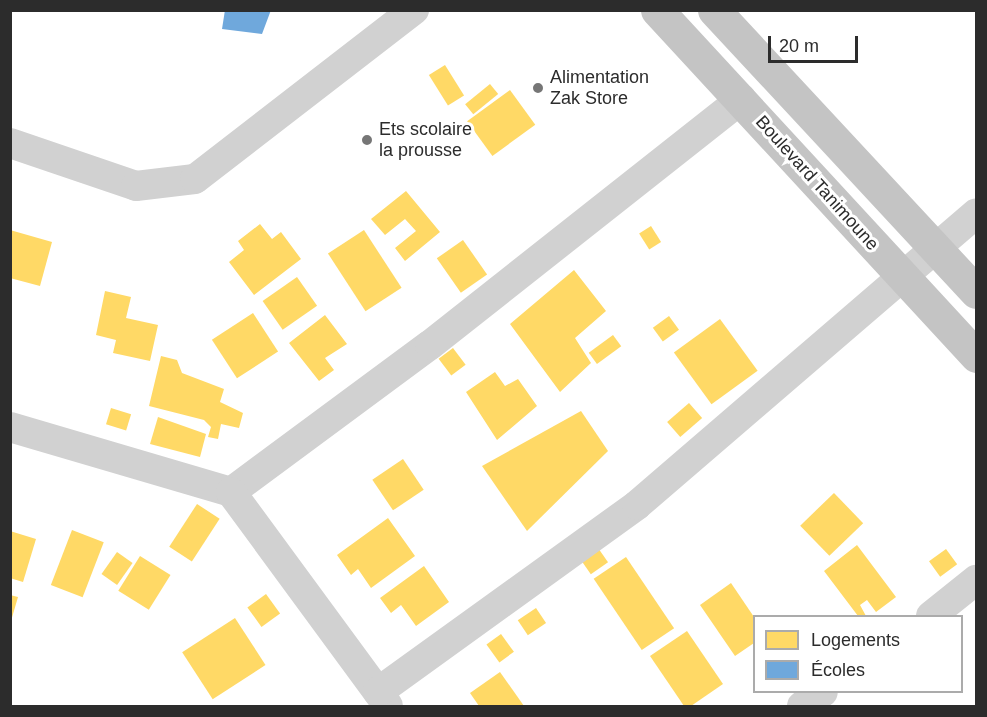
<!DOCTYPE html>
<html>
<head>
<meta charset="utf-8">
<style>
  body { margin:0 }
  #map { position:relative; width:987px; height:717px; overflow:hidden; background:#fff; font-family:Arial,sans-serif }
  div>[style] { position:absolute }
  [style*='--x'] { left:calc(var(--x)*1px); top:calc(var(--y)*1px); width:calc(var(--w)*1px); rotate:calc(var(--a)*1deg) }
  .homes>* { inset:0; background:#ffd966; transform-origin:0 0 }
  .schools>* { inset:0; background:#6fa8dc }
  .minor>* { height:30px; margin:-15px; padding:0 15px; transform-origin:15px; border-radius:15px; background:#d1d1d1 }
  .major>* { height:33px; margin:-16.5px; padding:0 16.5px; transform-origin:16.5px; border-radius:16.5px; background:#c4c4c4 }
  .dots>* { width:16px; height:16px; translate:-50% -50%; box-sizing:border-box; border:3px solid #fff; border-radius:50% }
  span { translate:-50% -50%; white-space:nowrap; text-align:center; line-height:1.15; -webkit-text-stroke:6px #fff; paint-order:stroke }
  .poi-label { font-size:18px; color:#2c2c2c }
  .left { translate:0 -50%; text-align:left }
  .street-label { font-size:18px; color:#2c2c2c }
  .frame { position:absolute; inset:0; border:12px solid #2c2c2c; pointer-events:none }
  .legend { position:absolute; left:753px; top:615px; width:210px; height:78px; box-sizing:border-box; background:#fff; border:2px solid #ababab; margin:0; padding:8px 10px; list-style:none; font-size:18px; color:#2c2c2c }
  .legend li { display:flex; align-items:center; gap:12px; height:30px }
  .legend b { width:30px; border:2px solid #ababab }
  .scale { position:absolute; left:768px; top:36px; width:90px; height:27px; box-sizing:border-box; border:3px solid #2c2c2c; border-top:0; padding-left:8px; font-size:18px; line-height:21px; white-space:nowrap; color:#2c2c2c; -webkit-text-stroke:4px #fff; paint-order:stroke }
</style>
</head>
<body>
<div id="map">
  <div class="homes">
    <i style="left:445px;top:65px;width:36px;height:19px;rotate:58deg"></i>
    <i style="left:490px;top:84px;width:13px;height:32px;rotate:51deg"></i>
    <i style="left:510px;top:90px;width:43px;height:53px;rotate:54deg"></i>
    <i style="clip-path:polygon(406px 191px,440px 232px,405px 261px,395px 248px,416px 231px,405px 219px,385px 235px,371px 219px)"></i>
    <i style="clip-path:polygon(260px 224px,272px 239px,281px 232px,301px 259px,254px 295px,229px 262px,244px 250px,238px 241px)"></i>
    <i style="left:651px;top:226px;width:19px;height:14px;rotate:58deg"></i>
    <i style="clip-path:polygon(10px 230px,52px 242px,40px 286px,10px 278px)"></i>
    <i style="left:364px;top:230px;width:69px;height:43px;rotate:57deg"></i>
    <i style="left:463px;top:240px;width:42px;height:32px;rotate:55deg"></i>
    <i style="clip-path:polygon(574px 270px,606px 311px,575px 338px,591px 363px,560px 392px,510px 324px)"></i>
    <i style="left:297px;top:277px;width:35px;height:42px;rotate:55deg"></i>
    <i style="clip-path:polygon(105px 291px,131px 297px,126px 318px,158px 325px,150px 361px,113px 353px,116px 340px,96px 335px)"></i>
    <i style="left:253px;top:313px;width:46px;height:49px;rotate:57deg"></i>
    <i style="clip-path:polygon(325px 315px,347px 344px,325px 358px,334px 370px,319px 381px,289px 343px)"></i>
    <i style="left:669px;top:316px;width:17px;height:20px;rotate:54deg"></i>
    <i style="left:720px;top:319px;width:64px;height:57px;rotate:54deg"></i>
    <i style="left:613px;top:335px;width:14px;height:30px;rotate:54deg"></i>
    <i style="left:453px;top:348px;width:21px;height:18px;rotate:53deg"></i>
    <i style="clip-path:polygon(161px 356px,177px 360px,182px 373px,224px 389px,220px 402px,243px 413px,239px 428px,221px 424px,218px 439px,208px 437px,211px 427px,204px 420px,149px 406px)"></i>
    <i style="clip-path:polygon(495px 372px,505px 386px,518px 379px,537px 406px,497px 440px,466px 392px)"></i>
    <i style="left:689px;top:403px;width:20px;height:29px;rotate:49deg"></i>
    <i style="left:111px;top:408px;width:21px;height:17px;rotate:17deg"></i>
    <i style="clip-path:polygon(581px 411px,608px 451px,527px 531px,482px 466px)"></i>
    <i style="clip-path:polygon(158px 417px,206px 434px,200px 457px,150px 444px)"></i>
    <i style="left:403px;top:459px;width:37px;height:37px;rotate:56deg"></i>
    <i style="left:834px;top:493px;width:42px;height:47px;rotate:46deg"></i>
    <i style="left:197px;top:504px;width:27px;height:51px;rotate:33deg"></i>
    <i style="clip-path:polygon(388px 518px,415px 556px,371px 588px,358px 569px,351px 575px,337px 555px)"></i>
    <i style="left:72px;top:530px;width:34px;height:59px;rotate:21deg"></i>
    <i style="clip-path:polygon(10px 531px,36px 539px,23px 582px,10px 578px)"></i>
    <i style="left:596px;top:545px;width:21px;height:21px;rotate:55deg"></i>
    <i style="clip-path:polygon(857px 545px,896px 597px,876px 612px,867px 600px,860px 605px,866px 616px,858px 616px,824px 571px)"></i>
    <i style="left:946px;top:549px;width:19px;height:21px;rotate:54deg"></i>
    <i style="left:117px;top:552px;width:19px;height:27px;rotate:35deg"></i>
    <i style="left:140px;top:556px;width:36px;height:41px;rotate:32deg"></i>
    <i style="left:626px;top:557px;width:86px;height:39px;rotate:56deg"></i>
    <i style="clip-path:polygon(424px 566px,449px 602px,416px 626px,401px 605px,391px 613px,380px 598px)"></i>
    <i style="clip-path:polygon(731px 583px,754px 617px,754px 643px,735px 656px,700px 605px)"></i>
    <i style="left:266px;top:594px;width:24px;height:23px;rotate:54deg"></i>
    <i style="clip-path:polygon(10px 595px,18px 597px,11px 621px,10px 621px)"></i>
    <i style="left:536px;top:608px;width:18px;height:22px;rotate:56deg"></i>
    <i style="left:235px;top:618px;width:56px;height:63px;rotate:57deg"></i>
    <i style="clip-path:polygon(687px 631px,723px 684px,691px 706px,684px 706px,650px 656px)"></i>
    <i style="left:501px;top:634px;width:22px;height:18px;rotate:54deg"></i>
    <i style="clip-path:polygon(500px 672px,524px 706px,479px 706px,470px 693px)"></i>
  </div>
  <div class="schools">
    <i style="clip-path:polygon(225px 10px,271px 10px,262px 34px,222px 29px)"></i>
  </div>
  <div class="minor">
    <i style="--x:10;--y:143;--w:133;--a:18.8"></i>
    <i style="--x:136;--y:186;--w:59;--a:-6.8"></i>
    <i style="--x:195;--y:179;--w:277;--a:-37.7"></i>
    <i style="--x:10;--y:427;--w:230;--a:16.4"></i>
    <i style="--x:231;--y:492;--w:247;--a:-36.5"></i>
    <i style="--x:430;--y:345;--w:397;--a:-38.3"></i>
    <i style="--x:231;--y:492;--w:265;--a:53.7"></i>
    <i style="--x:931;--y:616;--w:58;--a:-38.7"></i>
    <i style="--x:378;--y:692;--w:319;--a:-35.8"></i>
    <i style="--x:637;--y:505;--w:447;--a:-40.7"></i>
    <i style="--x:802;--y:706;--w:25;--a:-34"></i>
  </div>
  <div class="major">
    <i style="--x:657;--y:10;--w:471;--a:47.3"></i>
    <i style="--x:714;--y:10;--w:385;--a:47.1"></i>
  </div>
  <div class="dots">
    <i style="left:538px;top:88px;background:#767676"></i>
    <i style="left:367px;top:140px;background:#767676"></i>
  </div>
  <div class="poi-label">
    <span class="left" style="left:550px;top:88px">Alimentation<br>Zak Store</span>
    <span class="left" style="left:379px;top:140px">Ets scolaire<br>la prousse</span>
  </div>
  <div class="street-label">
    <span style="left:817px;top:183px;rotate:48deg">Boulevard Tanimoune</span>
  </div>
  <div class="frame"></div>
  <ul class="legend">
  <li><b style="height:16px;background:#ffd966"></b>Logements</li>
  <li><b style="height:16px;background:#6fa8dc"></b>Écoles</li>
  </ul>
  <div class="scale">20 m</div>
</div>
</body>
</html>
